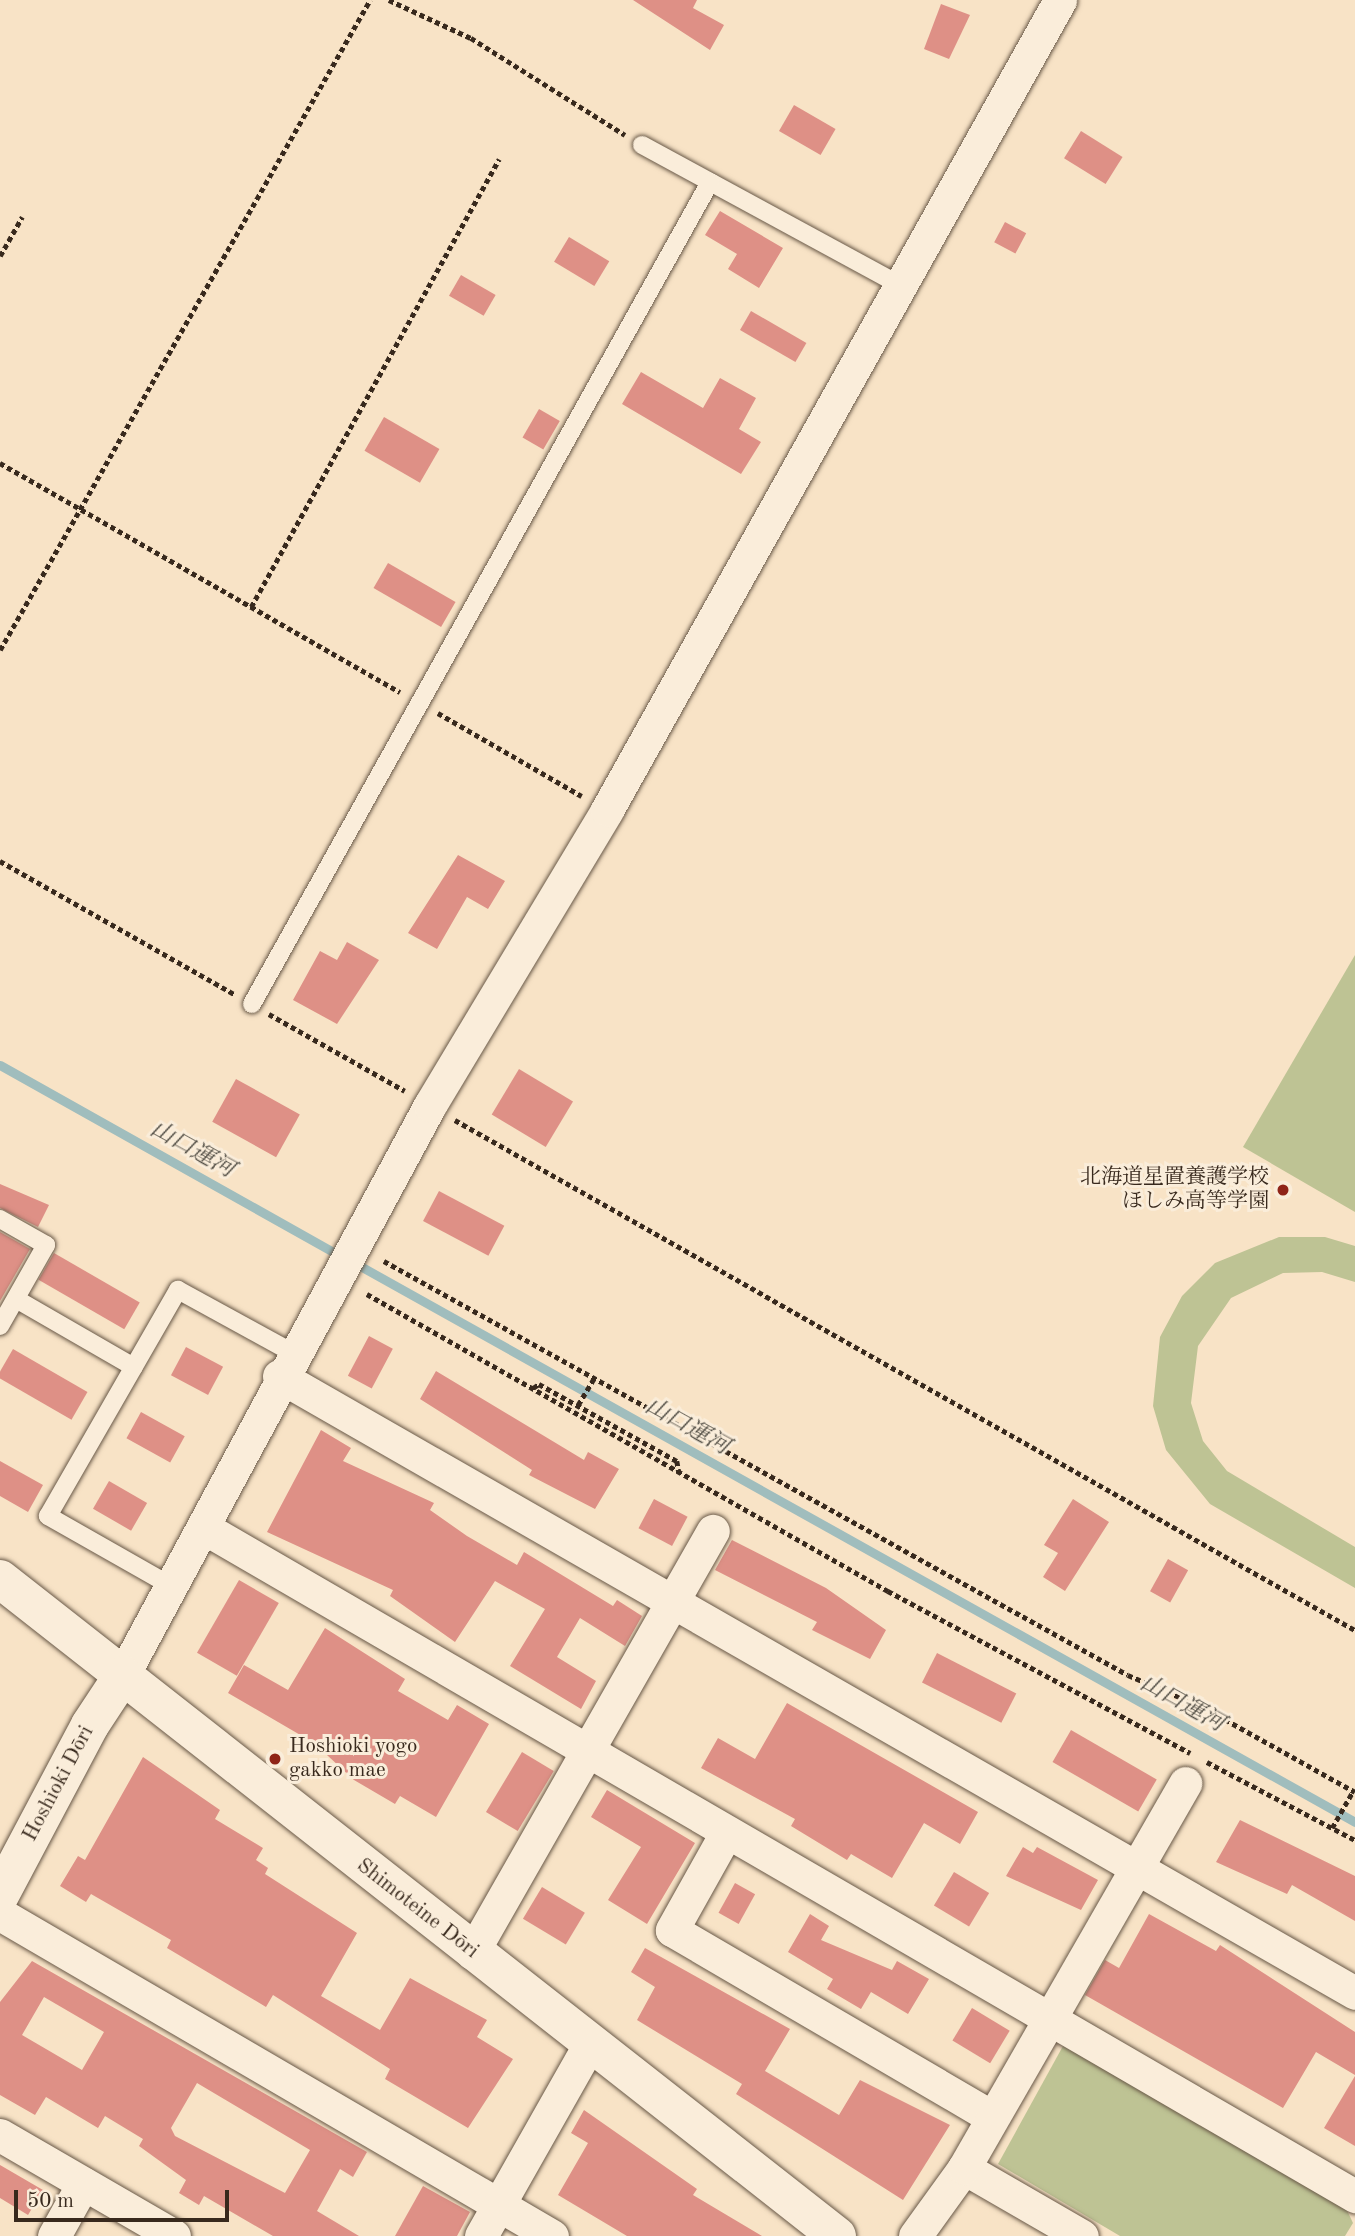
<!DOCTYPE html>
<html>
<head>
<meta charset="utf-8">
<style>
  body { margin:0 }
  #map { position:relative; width:1355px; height:2236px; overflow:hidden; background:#f8e3c6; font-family:"Old Standard TT","Noto Serif JP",serif }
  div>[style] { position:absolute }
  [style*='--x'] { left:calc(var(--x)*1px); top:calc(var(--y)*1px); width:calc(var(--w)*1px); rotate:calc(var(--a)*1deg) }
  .green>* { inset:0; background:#bec394 }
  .stream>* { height:9px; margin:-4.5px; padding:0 4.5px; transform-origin:4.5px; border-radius:4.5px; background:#a0bdbd }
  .building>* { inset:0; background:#de9086; transform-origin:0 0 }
  .path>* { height:4.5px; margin-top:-2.25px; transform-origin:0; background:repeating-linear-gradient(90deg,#38291d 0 5px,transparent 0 8.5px) }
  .roads { filter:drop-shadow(0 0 2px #685847) drop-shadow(0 0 2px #685847) }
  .lane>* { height:18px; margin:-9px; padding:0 9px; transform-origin:9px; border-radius:9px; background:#faedda }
  .street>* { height:33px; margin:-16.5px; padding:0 16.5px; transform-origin:16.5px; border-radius:16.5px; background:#faedda }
  .secondary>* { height:38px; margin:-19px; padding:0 19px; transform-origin:19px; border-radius:19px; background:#faedda }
  .dots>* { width:19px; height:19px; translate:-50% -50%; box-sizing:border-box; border:4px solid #faedda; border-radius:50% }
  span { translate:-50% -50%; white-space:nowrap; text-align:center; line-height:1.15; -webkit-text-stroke:6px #faedda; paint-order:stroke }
  .poi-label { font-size:21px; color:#38291d }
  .right { translate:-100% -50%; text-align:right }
  .left { translate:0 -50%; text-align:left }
  .street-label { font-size:21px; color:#38291d }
  .water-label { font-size:23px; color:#524e45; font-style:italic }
  .scale { position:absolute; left:14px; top:2190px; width:215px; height:32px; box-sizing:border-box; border:4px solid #38291d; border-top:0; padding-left:9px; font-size:21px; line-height:24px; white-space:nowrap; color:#38291d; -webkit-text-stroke:5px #faedda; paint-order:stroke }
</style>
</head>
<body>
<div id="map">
  <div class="green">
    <i style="clip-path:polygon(1355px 955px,1355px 1212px,1243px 1147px)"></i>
    <i style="clip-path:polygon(1279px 1237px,1325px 1237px,1355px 1246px,1355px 1282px,1322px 1272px,1283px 1273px,1231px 1298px,1198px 1346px,1191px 1403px,1203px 1441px,1227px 1471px,1355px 1547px,1355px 1588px,1210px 1504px,1166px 1450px,1153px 1406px,1160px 1337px,1182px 1296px,1215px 1263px)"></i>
    <i style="clip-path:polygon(1063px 2046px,1344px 2204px,1353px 2223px,1345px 2236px,1120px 2236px,998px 2164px)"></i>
  </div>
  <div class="stream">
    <i style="--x:0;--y:1065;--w:391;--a:29.3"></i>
    <i style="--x:353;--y:1262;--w:1148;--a:29.2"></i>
  </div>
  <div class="building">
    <i style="clip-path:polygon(633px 0,697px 0,693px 8px,724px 25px,710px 50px)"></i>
    <i style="clip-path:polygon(941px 4px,970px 15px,949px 59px,924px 49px)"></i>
    <i style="left:794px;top:105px;width:48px;height:30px;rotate:30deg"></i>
    <i style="left:1081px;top:131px;width:49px;height:32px;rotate:32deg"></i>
    <i style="clip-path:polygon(720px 211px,783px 248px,759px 288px,728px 269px,737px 254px,705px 235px)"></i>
    <i style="left:1005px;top:222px;width:24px;height:23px;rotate:28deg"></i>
    <i style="left:569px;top:237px;width:47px;height:29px;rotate:31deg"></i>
    <i style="left:461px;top:275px;width:40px;height:24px;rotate:30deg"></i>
    <i style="left:751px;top:311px;width:64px;height:22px;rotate:30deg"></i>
    <i style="clip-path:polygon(641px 372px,703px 408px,720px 378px,756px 398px,739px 429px,761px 442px,741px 474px,622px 404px)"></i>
    <i style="left:539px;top:409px;width:24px;height:33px;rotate:30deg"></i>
    <i style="left:384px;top:417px;width:64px;height:39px;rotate:30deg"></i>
    <i style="left:388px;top:563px;width:78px;height:29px;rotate:30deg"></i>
    <i style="clip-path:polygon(458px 855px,505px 881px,488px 909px,467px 897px,437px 949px,408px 933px)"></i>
    <i style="clip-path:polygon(347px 942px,379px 960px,337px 1024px,293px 1000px,320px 951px,337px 960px)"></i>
    <i style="left:519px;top:1069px;width:63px;height:53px;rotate:31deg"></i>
    <i style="left:236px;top:1079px;width:73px;height:49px;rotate:29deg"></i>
    <i style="clip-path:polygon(0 1184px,49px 1205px,38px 1227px,0 1208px)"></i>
    <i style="left:439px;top:1191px;width:74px;height:34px;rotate:28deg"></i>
    <i style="clip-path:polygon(0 1232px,30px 1249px,0 1301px)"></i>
    <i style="left:54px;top:1253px;width:99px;height:31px;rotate:30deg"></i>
    <i style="left:369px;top:1336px;width:27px;height:45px;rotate:28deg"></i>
    <i style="left:186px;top:1347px;width:42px;height:32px;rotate:28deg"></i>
    <i style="left:13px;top:1349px;width:86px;height:32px;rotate:30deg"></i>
    <i style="clip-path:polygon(436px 1371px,584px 1460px,588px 1452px,619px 1469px,595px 1509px,529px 1475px,532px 1470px,420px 1399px)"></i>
    <i style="left:141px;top:1412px;width:50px;height:30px;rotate:29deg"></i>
    <i style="clip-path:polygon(321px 1430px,351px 1448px,343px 1461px,434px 1503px,430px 1510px,467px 1536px,517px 1565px,524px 1552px,613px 1606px,617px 1600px,642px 1616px,625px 1646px,580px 1618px,557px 1657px,596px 1681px,581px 1709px,510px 1666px,545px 1609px,495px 1581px,455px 1642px,390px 1596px,393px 1590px,267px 1532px)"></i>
    <i style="clip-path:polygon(0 1461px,43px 1485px,28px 1512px,0 1496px)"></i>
    <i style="left:109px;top:1481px;width:44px;height:32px;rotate:30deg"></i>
    <i style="left:654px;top:1499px;width:38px;height:33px;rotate:28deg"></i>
    <i style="clip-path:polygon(1073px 1499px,1109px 1522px,1065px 1591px,1043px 1577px,1058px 1553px,1044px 1545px)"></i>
    <i style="clip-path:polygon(732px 1540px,826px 1588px,886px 1630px,870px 1659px,812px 1630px,817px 1622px,715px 1570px)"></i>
    <i style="left:1168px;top:1559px;width:23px;height:37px;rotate:29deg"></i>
    <i style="left:239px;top:1580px;width:46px;height:84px;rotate:30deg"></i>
    <i style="clip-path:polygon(325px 1628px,405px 1679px,398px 1691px,448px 1720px,457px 1705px,489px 1724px,436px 1817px,400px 1796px,395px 1804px,354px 1780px,314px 1743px,228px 1693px,244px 1665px,288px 1690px)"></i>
    <i style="left:937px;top:1653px;width:89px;height:33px;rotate:27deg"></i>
    <i style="clip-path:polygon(787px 1703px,978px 1812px,960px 1844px,924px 1823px,892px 1878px,851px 1854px,847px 1860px,791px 1826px,795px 1819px,701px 1768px,718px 1738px,755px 1759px)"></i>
    <i style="left:1071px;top:1730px;width:99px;height:37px;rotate:30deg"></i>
    <i style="left:522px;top:1752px;width:37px;height:70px;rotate:31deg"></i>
    <i style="clip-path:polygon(143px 1757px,220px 1810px,215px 1819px,263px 1848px,256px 1860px,268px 1868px,265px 1874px,357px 1933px,321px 1996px,380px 2030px,410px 1978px,487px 2020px,477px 2037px,513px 2059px,468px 2128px,385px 2079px,390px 2069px,273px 1995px,266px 2007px,167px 1948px,171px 1940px,91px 1894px,86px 1902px,60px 1886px,78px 1856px,85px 1860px)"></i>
    <i style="clip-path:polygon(607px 1790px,695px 1843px,647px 1924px,608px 1900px,641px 1847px,591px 1817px)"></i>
    <i style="clip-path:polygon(1240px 1820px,1355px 1876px,1355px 1921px,1292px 1885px,1287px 1894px,1216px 1862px)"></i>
    <i style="clip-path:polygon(1023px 1847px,1033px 1853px,1037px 1847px,1098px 1880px,1081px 1910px,1006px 1876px)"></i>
    <i style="left:954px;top:1872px;width:41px;height:39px;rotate:31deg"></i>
    <i style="left:735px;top:1883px;width:23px;height:34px;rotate:29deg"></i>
    <i style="left:542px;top:1887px;width:50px;height:37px;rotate:31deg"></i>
    <i style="clip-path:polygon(810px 1914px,829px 1926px,821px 1940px,892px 1970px,897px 1961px,929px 1979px,908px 2014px,871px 1992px,861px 2009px,827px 1989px,833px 1979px,788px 1952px)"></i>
    <i style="clip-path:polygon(1149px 1914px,1216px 1951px,1220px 1945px,1355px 2032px,1355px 2075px,1316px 2052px,1283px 2108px,1085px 1995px,1105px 1960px,1119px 1968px)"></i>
    <i style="clip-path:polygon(645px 1948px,790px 2029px,765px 2071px,839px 2115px,860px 2080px,950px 2125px,903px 2200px,736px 2094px,742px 2084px,637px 2020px,655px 1987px,631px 1972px)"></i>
    <i style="clip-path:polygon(evenodd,32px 1961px,367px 2152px,353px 2177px,340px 2169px,317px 2211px,359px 2236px,273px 2236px,204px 2196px,199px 2205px,179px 2193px,186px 2180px,139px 2146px,143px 2139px,105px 2116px,98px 2128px,46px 2097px,35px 2115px,0 2095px,0 2002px,32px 1961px,44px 1997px,104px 2032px,82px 2070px,22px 2035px,44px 1997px,32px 1961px,197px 2083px,310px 2150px,285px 2193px,175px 2136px,171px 2128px,197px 2083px)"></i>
    <i style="left:972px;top:2008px;width:44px;height:38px;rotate:31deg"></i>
    <i style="clip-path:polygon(1355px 2076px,1355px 2146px,1324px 2128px)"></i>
    <i style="clip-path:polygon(584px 2110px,697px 2189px,693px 2195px,762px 2236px,627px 2236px,558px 2195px,588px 2143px,571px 2133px)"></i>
    <i style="clip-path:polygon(0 2165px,43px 2190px,28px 2215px,0 2198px)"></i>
    <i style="clip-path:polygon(423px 2186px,470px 2212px,457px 2236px,395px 2236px)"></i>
  </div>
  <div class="path">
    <i style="--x:389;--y:0;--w:90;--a:24.9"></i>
    <i style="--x:471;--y:38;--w:182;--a:32.2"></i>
    <i style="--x:0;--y:256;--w:45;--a:-60.6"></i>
    <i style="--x:0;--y:463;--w:461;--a:29.8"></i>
    <i style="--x:251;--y:607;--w:512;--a:-61.03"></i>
    <i style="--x:0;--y:650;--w:748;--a:-60.35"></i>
    <i style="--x:438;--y:713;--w:166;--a:30"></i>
    <i style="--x:0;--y:861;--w:269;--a:29.6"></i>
    <i style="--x:269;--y:1014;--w:156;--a:29.5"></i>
    <i style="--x:455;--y:1120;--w:1034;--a:29.54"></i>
    <i style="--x:384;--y:1261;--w:851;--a:29.09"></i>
    <i style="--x:1128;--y:1675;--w:82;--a:23.1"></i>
    <i style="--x:1203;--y:1707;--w:174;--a:29.2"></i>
    <i style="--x:367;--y:1294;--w:600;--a:29.69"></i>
    <i style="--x:888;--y:1591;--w:343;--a:28.2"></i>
    <i style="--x:533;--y:1388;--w:7;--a:-34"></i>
    <i style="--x:539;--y:1384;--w:158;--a:29.2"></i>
    <i style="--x:677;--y:1461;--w:11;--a:80"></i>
    <i style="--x:578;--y:1405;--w:31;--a:-59"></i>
    <i style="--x:1207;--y:1762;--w:167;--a:27.8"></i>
    <i style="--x:1332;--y:1828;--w:43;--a:-60.4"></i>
  </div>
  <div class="roads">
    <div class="lane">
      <i style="--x:642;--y:145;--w:294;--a:28.5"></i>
      <i style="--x:252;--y:1004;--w:941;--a:-60.87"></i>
      <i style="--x:0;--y:1219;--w:53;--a:29.5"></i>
      <i style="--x:46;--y:1245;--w:93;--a:119.6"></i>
      <i style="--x:16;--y:1299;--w:136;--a:30"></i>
      <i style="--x:173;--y:1587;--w:144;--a:-150.4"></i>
      <i style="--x:48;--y:1516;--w:261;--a:-60.1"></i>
      <i style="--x:178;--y:1290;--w:131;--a:28.7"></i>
    </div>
    <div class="street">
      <i style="--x:279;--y:1376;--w:1240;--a:29.83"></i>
      <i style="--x:206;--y:1529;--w:1329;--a:30.14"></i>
      <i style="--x:123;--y:1675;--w:647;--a:-61.69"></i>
      <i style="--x:430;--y:1105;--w:344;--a:-59"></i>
      <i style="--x:607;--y:810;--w:928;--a:-60.78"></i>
      <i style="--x:725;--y:1835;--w:109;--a:119.2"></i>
      <i style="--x:672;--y:1930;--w:371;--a:30.3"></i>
      <i style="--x:0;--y:1914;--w:639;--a:30.26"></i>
      <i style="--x:472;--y:1953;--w:486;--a:-60.3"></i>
      <i style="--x:0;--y:2135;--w:201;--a:30.1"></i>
      <i style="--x:964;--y:2168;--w:136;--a:30"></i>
      <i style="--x:54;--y:2236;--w:60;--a:-60.9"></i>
      <i style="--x:481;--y:2236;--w:222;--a:-60.5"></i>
      <i style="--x:915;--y:2236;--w:84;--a:-54.2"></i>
      <i style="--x:964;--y:2168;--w:444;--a:-60.1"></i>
    </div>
    <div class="secondary">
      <i style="--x:0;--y:1579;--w:1064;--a:38.13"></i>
      <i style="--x:0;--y:1895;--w:192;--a:-62.1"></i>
      <i style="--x:90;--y:1725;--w:60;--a:-56.6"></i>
    </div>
  </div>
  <div class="dots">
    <i style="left:1283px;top:1190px;background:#8f2418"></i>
    <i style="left:275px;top:1759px;background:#8f2418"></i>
  </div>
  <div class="poi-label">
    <span class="right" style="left:1269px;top:1190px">北海道星置養護学校<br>ほしみ高等学園</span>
    <span class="left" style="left:289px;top:1759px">Hoshioki yogo<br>gakko mae</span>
  </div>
  <div class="street-label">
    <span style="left:59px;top:1784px;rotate:-62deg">Hoshioki Dōri</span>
    <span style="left:417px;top:1909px;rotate:38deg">Shimoteine Dōri</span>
  </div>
  <div class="water-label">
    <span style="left:192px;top:1150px;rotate:29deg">山口運河</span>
    <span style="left:687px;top:1427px;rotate:29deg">山口運河</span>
    <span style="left:1182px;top:1704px;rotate:29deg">山口運河</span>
  </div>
  <div class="scale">50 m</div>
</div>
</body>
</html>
